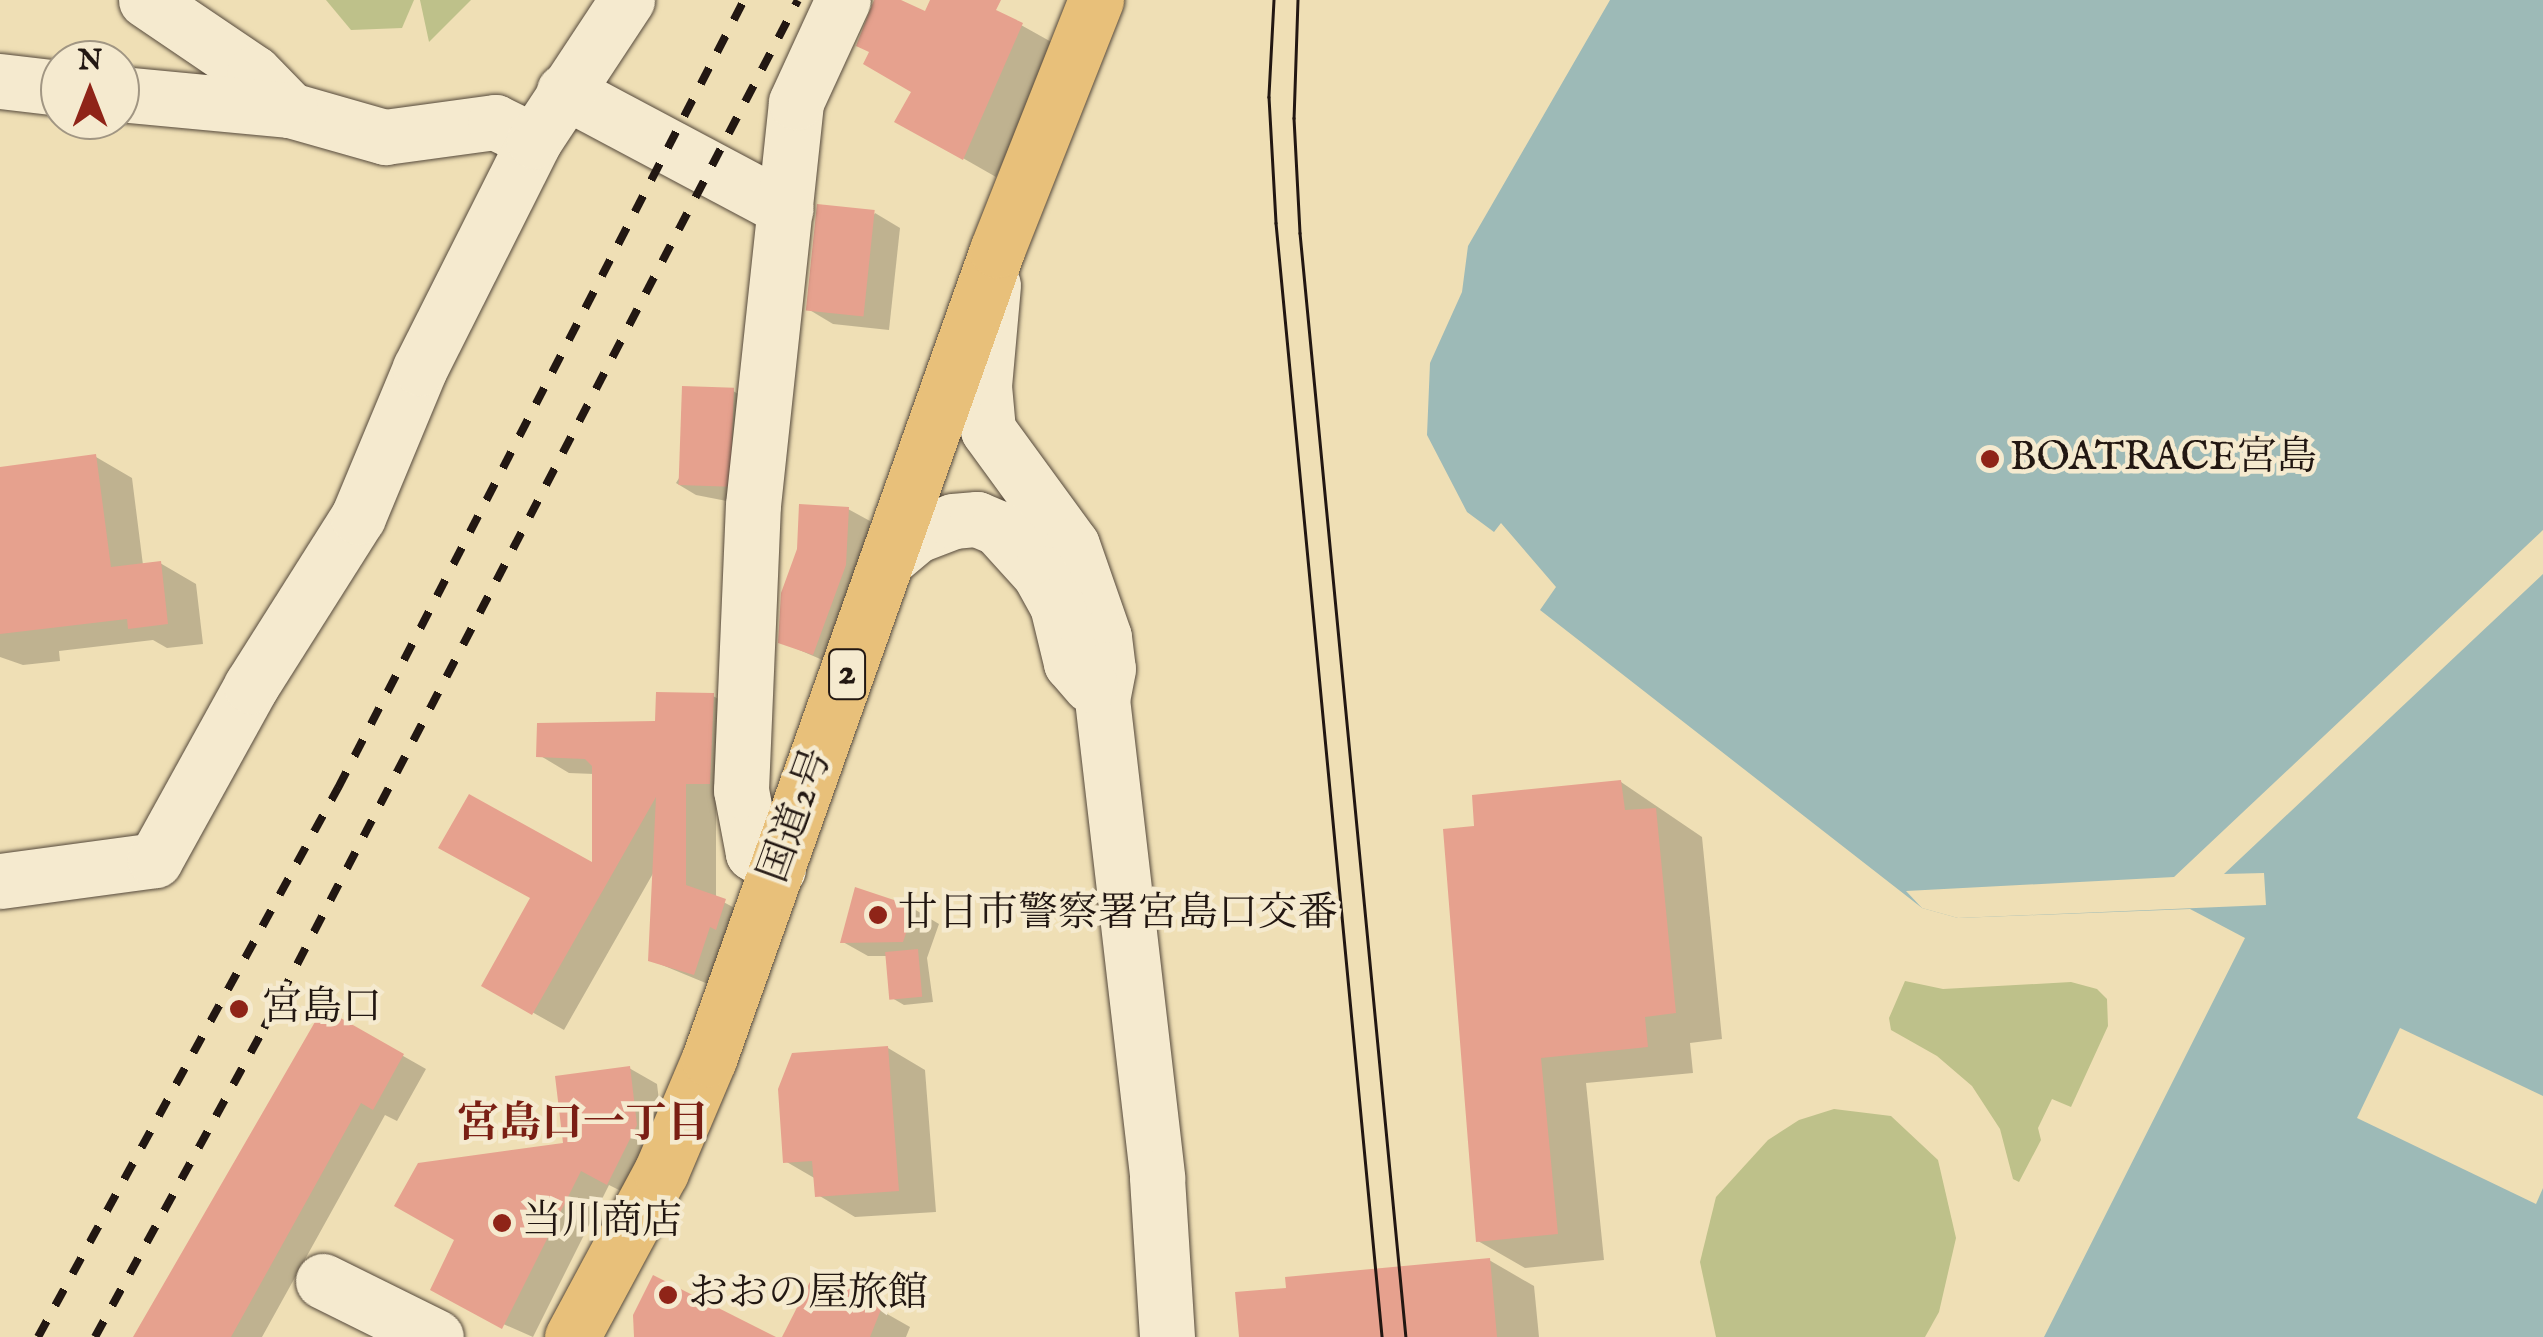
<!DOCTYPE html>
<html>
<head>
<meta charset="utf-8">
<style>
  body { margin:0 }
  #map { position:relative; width:2543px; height:1337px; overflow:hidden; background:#efdfb5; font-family:"IM FELL English","Noto Serif JP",serif }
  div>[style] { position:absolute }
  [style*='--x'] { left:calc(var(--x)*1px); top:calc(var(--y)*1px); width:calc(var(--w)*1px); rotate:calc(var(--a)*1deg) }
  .green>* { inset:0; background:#bec18a }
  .water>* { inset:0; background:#9dbab7 }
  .pier>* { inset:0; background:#efdfb5 }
  .shadow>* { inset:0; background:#0003 }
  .building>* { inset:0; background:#e6a18e; transform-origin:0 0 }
  .roads { filter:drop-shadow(0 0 2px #55493b) drop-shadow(0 0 2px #55493b) }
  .minor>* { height:55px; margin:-27.5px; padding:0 27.5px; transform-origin:27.5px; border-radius:27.5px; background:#f5eacf }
  .highway>* { height:55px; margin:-27.5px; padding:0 27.5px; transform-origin:27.5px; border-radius:27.5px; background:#e8c07a }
  .tram>* { height:2.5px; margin:-1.25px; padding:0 1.25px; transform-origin:1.25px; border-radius:1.25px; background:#221712 }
  .rail>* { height:8px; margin-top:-4px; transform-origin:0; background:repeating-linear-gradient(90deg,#221712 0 18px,transparent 0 36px) }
  .dots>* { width:28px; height:28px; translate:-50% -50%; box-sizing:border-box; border:5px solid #f5eacf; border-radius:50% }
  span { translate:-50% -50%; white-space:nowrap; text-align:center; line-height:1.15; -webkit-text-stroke:9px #f5eacf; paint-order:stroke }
  .shield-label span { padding:2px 8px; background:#f5eacf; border:2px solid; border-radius:8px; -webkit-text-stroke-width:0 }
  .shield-label { font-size:38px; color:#221712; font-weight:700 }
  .poi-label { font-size:40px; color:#221712 }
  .left { translate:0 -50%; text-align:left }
  .street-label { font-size:40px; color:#221712 }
  .neighbourhood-label { font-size:42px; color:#7a1f14; font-weight:700 }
  .north { position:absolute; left:40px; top:40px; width:100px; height:100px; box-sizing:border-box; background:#f5eacf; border:2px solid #a19683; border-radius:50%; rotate:0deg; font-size:28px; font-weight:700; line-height:40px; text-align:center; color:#221712 }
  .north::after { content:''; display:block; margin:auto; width:35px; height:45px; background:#8f2418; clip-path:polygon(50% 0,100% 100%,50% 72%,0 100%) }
</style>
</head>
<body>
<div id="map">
  <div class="green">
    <i style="clip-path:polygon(326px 0,414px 0,402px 28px,351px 30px)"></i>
    <i style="clip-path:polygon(420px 0,471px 0,429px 42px)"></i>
    <i style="clip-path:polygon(1905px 981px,1943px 989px,2071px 982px,2097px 989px,2107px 999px,2108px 1026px,2071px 1107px,2052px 1099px,2038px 1128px,2041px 1140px,2019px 1182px,2013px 1179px,2000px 1129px,1972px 1086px,1937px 1056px,1891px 1030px,1889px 1018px)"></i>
    <i style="clip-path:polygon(1834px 1109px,1891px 1116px,1938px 1160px,1956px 1238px,1939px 1312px,1925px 1337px,1716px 1337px,1700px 1262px,1716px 1197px,1768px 1140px,1799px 1120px)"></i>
  </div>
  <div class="water">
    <i style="clip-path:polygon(1610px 0,2543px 0,2543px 1337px,2044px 1337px,2245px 938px,2190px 909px,1958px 918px,1922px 908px,1540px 610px,1556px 587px,1501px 523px,1494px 532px,1467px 512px,1427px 435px,1430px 363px,1462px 292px,1468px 246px)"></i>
  </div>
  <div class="pier">
    <i style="clip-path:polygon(2543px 530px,2543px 574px,2224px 874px,2264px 873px,2266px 905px,1958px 918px,1922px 908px,1906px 891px,2174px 877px)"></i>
    <i style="clip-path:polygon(2400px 1028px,2543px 1096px,2543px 1188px,2536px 1204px,2357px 1118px)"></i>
  </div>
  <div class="shadow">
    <i style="clip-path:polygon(878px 0,896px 0,926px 15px,933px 0,976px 0,1055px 44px,996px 177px,898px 121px,914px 91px,872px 52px)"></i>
    <i style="clip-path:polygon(875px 213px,900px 228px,889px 330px,833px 324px,808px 309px)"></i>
    <i style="clip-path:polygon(733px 391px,753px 402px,742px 504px,696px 495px,676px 483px)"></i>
    <i style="clip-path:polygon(96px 457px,132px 478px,143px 565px,160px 563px,196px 584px,203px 644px,167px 648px,153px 640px,59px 651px,60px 661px,23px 665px,0 657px,0 469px)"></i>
    <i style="clip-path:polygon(848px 509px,870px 521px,867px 578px,834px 665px,781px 642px)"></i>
    <i style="clip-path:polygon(713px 696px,744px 713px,716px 800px,716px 898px,755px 919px,725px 991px,650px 960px,655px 870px,564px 1030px,484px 985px,594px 866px,594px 774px,569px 773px,539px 755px,658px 724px)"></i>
    <i style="clip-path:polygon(1621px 782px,1702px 837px,1722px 1039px,1690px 1043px,1693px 1073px,1586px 1083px,1604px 1260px,1525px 1268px,1478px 1241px,1477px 828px)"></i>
    <i style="clip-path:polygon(914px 909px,939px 924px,927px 958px,933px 1002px,904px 1005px,892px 998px,888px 956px,868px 956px,843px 942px)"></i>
    <i style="clip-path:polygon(324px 1011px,426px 1069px,397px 1121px,385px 1115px,262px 1337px,136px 1337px)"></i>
    <i style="clip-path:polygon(888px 1048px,925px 1070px,936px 1212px,855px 1217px,818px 1195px,816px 1179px,785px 1161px)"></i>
    <i style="clip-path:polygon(629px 1068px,657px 1084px,664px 1142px,635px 1198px,609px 1185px,533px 1337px,460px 1305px,566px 1145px)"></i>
    <i style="clip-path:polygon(1489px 1260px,1534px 1286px,1539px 1337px,1240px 1337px,1289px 1290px)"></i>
    <i style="clip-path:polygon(817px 1274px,910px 1327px,906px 1337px,785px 1337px)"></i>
  </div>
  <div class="building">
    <i style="clip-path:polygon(874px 0,901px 0,925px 11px,930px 0,1001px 0,996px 10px,1023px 23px,963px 160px,894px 122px,911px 92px,863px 64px,869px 52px,856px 46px)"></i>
    <i style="left:817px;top:204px;width:58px;height:107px;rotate:6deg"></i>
    <i style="left:682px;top:386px;width:52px;height:99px;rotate:2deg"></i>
    <i style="clip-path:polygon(96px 454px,111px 567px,161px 561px,168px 624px,128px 629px,127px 619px,0 634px,0 467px)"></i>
    <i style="clip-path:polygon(799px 504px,849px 507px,846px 565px,813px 655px,778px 643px,781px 593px,797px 549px)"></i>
    <i style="clip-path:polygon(656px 692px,714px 693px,710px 784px,686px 784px,686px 885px,726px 899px,716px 930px,710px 927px,694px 975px,648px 961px,656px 797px,532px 1015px,481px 986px,530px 898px,438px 848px,469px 794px,592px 862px,592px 766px,585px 759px,536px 757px,537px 723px,655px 721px)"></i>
    <i style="clip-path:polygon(1621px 780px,1625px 810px,1656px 808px,1676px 1013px,1645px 1017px,1648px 1047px,1541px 1058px,1558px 1234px,1476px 1242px,1443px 829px,1474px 826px,1472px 795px)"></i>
    <i style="clip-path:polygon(855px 887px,915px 907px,903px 942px,840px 943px)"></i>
    <i style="left:918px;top:949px;width:48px;height:33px;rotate:85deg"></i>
    <i style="clip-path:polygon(323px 1008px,404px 1054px,373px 1110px,361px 1103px,231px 1337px,133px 1337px)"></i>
    <i style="clip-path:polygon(888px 1046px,899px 1191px,815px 1197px,812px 1161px,783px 1163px,778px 1089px,792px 1053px)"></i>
    <i style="clip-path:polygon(630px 1066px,637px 1125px,607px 1185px,581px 1171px,502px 1329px,430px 1290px,454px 1240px,394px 1206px,418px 1163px,563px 1143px,555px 1076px)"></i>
    <i style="clip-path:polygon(1490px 1258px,1497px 1337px,1239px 1337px,1235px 1292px,1286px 1288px,1285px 1277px)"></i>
    <i style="clip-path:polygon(816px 1270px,882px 1307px,870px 1337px,782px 1337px)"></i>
    <i style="clip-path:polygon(653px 1275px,776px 1337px,634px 1337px,633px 1315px)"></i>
  </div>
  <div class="roads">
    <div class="minor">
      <i style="--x:146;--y:0;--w:130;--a:34.1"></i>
      <i style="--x:254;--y:73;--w:52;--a:45.8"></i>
      <i style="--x:290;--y:110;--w:99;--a:15.9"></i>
      <i style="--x:385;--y:137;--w:111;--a:-7.8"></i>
      <i style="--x:495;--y:122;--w:43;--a:26"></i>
      <i style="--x:0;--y:81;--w:60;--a:6.7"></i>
      <i style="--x:564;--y:91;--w:251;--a:28"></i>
      <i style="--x:120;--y:94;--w:171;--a:5.4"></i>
      <i style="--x:993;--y:285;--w:101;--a:95.1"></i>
      <i style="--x:984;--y:386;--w:44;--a:84.8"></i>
      <i style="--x:988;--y:430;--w:142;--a:53.9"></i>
      <i style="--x:1072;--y:545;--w:97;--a:70.8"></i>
      <i style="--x:1104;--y:637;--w:32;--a:83"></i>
      <i style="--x:1108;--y:669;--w:31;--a:101"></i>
      <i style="--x:1102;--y:699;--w:482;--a:83.4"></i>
      <i style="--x:1157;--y:1178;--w:159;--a:86.4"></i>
      <i style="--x:887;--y:560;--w:39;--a:-40"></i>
      <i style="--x:917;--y:535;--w:39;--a:-21"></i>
      <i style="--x:953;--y:521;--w:24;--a:-5"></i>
      <i style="--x:977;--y:519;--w:23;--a:23"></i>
      <i style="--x:998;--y:528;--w:61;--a:47.7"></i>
      <i style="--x:1039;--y:573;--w:37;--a:61"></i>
      <i style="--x:1057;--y:605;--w:60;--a:76.4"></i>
      <i style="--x:1071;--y:663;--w:29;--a:49"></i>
      <i style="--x:778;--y:869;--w:30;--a:-147"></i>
      <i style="--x:753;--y:853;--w:64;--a:-100.8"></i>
      <i style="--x:741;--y:790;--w:285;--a:-87.6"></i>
      <i style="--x:753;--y:505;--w:405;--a:-83.9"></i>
      <i style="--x:796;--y:102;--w:112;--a:-65.3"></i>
      <i style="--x:0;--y:881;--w:156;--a:-7.7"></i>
      <i style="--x:155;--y:860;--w:199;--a:-61.1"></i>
      <i style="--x:251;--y:686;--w:200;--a:-57.7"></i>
      <i style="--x:358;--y:517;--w:161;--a:-67.4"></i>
      <i style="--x:420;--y:368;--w:254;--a:-63.3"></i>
      <i style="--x:534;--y:141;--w:169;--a:-56.6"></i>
      <i style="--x:323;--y:1281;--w:126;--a:26.4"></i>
    </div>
    <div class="highway">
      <i style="--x:572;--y:1337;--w:187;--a:-61.7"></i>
      <i style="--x:661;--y:1172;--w:123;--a:-67"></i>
      <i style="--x:709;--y:1059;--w:859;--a:-70.4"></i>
      <i style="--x:997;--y:250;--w:269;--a:-68.4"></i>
    </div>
  </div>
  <div class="tram">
    <i style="--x:1274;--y:0;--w:97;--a:93"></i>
    <i style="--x:1269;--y:97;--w:126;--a:86.8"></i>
    <i style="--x:1276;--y:223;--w:1119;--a:84.56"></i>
    <i style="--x:1298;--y:0;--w:118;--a:91.9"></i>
    <i style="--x:1294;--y:118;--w:115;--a:87"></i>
    <i style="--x:1300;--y:233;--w:1109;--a:84.52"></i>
  </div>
  <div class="rail">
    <i style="--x:38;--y:1337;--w:626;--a:-61.35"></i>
    <i style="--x:338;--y:788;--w:886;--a:-62.74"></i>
    <i style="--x:95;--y:1337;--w:352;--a:-61.3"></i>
    <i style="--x:264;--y:1028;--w:1158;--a:-62.55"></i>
  </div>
  <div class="dots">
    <i style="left:1990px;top:459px;background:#8f2418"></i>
    <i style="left:878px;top:915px;background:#8f2418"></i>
    <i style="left:239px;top:1009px;background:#8f2418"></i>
    <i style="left:502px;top:1223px;background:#8f2418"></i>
    <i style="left:668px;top:1295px;background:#8f2418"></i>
  </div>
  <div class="shield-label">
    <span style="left:847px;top:674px">2</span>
  </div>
  <div class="poi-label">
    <span class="left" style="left:2010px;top:459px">BOATRACE宮島</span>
    <span class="left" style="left:898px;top:915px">廿日市警察署宮島口交番</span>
    <span class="left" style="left:262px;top:1009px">宮島口</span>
    <span class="left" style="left:522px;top:1223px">当川商店</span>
    <span class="left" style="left:688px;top:1295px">おおの屋旅館</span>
  </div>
  <div class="street-label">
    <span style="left:797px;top:816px;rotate:-70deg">国道2号</span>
  </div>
  <div class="neighbourhood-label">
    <span style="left:583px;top:1125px">宮島口一丁目</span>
  </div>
  <div class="north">N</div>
</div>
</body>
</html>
